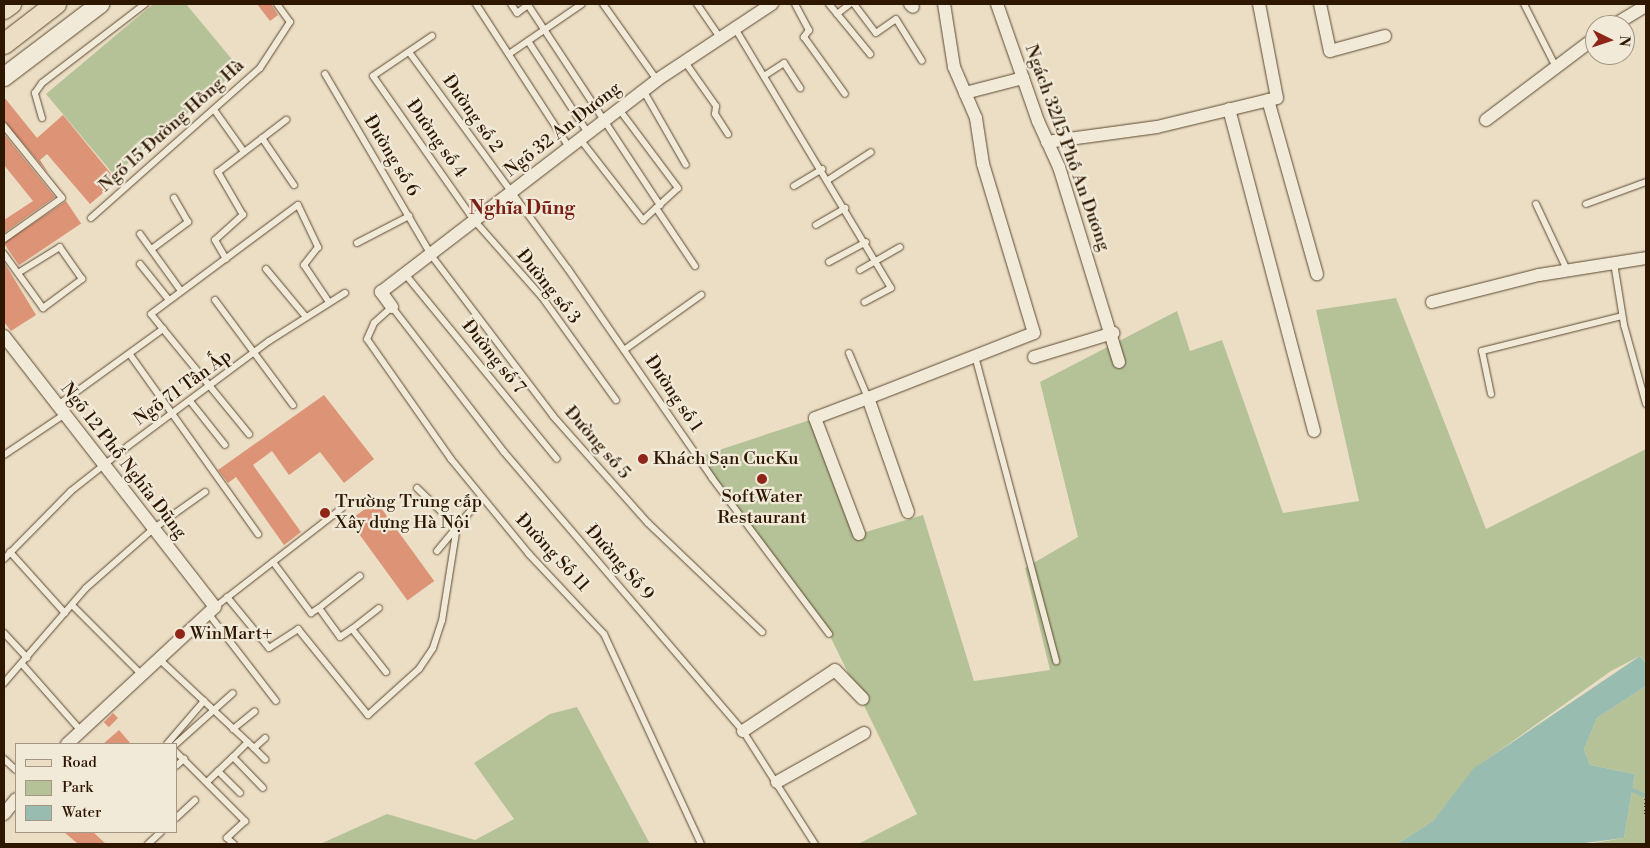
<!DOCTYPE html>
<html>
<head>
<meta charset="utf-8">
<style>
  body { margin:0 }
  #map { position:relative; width:1650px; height:848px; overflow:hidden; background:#ebdec5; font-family:"Libre Bodoni",serif }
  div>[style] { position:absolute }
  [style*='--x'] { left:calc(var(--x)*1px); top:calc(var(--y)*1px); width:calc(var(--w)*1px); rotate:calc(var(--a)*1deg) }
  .green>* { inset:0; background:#b5c297 }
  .water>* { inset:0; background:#99bcb0 }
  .stream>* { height:4px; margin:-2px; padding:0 2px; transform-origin:2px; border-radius:2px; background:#99bcb0 }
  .building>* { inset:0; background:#dc9376; transform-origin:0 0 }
  .path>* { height:2.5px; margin-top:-1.25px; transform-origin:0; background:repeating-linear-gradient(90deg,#2e1700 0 1px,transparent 0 3.5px) }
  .roads { filter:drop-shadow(0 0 1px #5d4931) drop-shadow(0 0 1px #5d4931) }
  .lane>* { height:6px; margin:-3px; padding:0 3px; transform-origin:3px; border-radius:3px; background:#f2ead9 }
  .street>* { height:12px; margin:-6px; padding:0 6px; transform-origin:6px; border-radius:6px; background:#f2ead9 }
  .secondary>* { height:18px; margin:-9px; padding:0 9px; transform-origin:9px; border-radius:9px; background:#f2ead9 }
  .primary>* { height:20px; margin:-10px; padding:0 10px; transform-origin:10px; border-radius:10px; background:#ebdec5 }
  .dots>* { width:14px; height:14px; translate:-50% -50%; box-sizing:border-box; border:2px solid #f2ead9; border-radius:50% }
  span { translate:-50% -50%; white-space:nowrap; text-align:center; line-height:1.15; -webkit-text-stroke:4.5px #f2ead9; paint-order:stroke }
  .street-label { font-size:18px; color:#2e1700 }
  .poi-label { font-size:18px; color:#2e1700 }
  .left { translate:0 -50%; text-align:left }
  .neighbourhood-label { font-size:19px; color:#7a1f14; font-weight:700 }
  .frame { position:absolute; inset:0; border:5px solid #2e1700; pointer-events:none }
  .legend { position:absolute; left:15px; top:743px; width:162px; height:90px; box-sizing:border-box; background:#f2ead9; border:1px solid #a49682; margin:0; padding:6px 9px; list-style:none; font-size:15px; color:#2e1700 }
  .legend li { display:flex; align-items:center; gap:10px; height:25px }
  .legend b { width:25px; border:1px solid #a49682 }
  .north { position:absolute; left:1585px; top:15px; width:50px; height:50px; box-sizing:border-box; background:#f2ead9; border:1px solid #a49682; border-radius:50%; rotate:94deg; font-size:14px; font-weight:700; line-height:20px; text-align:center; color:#2e1700 }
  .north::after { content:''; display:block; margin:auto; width:18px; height:22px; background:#8f2418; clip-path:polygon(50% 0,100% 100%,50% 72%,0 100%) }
</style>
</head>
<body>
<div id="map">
  <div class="green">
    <i style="clip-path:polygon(153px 4px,186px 4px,240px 69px,114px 175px,46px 94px)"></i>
    <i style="clip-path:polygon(1396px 298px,1486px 529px,1646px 449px,1646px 664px,1640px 656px,1611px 671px,1475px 768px,1433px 821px,1397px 844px,858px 844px,917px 814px,829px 634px,698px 457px,810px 420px,859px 534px,923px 515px,974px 681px,1050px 670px,1025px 568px,1078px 537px,1040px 382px,1177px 311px,1190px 351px,1222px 340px,1283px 513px,1359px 501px,1316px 310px)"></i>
    <i style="clip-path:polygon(1646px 686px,1646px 844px,1587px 844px,1624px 838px,1635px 774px,1590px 765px,1584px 749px,1597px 718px)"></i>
    <i style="clip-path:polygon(577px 707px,650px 844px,320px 844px,387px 814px,475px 840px,514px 819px,474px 763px,550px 714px)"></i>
  </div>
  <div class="water">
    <i style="clip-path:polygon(1640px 656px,1646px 664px,1646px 686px,1597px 718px,1584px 749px,1590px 765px,1635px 774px,1624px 838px,1577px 844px,1397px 844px,1433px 821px,1474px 768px)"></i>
  </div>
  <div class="stream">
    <i style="--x:1628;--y:788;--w:20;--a:24"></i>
  </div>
  <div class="building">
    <i style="clip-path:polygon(257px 4px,271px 4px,278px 15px,270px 21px)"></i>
    <i style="clip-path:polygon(4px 97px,37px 138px,63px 115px,117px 181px,90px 204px,47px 154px,40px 160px,49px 174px,4px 121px)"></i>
    <i style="clip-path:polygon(4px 134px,55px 197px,4px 233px,4px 220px,33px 201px,4px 165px)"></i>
    <i style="left:66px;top:201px;width:27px;height:75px;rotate:56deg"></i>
    <i style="clip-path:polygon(4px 262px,36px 315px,11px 331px,4px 322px)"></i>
    <i style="clip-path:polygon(324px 395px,374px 459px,344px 483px,320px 452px,289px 475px,272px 451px,253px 465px,301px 532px,284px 545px,236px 477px,228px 483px,218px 470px)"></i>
    <i style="left:376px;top:501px;width:99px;height:33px;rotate:54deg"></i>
    <i style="left:113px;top:713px;width:7px;height:13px;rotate:45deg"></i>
    <i style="clip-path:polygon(119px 730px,131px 744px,103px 744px)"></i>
    <i style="clip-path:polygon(64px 832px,93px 832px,106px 844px,78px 844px)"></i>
  </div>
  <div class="path">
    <i style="--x:1646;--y:799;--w:16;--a:90"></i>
  </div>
  <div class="roads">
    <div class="lane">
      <i style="--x:476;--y:4;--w:171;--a:57"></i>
      <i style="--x:511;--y:4;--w:11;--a:56"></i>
      <i style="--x:517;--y:13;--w:14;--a:-36"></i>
      <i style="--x:528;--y:5;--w:240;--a:56.6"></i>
      <i style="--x:603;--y:4;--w:93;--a:54.6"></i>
      <i style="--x:697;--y:4;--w:42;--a:55.6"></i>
      <i style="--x:795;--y:4;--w:30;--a:62"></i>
      <i style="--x:809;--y:30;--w:9;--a:126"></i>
      <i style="--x:804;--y:37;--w:70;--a:54.3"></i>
      <i style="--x:829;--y:4;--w:65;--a:50.6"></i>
      <i style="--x:854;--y:4;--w:36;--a:53"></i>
      <i style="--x:876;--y:33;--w:24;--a:-35"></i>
      <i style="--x:896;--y:19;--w:49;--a:58.2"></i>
      <i style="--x:1524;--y:4;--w:71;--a:63.1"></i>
      <i style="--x:837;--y:14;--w:16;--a:-38"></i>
      <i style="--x:736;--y:30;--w:301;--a:59"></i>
      <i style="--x:891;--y:288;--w:30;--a:152"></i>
      <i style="--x:432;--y:36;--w:71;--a:145.9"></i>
      <i style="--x:373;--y:76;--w:174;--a:55"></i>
      <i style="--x:473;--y:219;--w:104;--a:48.5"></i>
      <i style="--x:542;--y:297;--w:127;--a:54.3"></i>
      <i style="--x:528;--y:41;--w:110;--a:56.9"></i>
      <i style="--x:409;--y:52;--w:269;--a:53.8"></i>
      <i style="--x:568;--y:269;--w:254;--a:55.4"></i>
      <i style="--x:712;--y:478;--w:195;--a:53.1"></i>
      <i style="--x:509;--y:54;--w:88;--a:-34.4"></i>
      <i style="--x:685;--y:62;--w:54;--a:54.8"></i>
      <i style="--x:716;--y:106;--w:8;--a:97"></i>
      <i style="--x:715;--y:114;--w:24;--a:57"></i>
      <i style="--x:325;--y:74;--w:210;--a:59.6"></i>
      <i style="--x:431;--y:255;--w:202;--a:52.8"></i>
      <i style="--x:553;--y:416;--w:143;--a:48.4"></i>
      <i style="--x:648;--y:523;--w:158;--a:43.7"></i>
      <i style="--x:764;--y:76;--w:24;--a:-33"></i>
      <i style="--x:784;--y:63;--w:30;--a:57"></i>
      <i style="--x:643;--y:90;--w:86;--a:60.2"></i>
      <i style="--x:215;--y:111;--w:50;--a:54.7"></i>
      <i style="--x:42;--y:118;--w:26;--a:-106"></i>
      <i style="--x:35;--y:93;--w:12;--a:-55"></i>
      <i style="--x:42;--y:83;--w:130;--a:-37.5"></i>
      <i style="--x:4;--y:126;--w:92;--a:51.1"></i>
      <i style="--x:62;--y:198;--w:71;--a:144.7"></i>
      <i style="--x:262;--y:138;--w:57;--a:55.8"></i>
      <i style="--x:580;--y:139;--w:103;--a:52.1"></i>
      <i style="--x:643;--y:220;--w:47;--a:-42.4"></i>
      <i style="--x:678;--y:188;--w:99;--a:-126.8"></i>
      <i style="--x:828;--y:180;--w:51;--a:-33.1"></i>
      <i style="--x:794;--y:186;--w:33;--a:-31"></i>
      <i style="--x:1536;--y:204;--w:73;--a:64.8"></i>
      <i style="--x:1586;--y:204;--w:64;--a:-20.1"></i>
      <i style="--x:656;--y:208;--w:70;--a:56.1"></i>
      <i style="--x:91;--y:218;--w:226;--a:-41.6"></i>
      <i style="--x:260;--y:68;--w:55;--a:-56.9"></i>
      <i style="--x:290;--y:22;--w:22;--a:-126"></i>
      <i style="--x:816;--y:225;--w:34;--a:-30"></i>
      <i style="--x:140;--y:234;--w:70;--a:54.3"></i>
      <i style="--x:357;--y:243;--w:59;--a:-27.4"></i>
      <i style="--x:153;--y:248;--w:44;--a:-36.6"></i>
      <i style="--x:188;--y:222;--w:28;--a:-120"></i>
      <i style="--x:4;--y:254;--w:67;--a:54.2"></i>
      <i style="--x:43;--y:308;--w:49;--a:-36.6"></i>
      <i style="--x:82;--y:279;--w:39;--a:-125"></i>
      <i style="--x:60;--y:247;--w:49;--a:148.2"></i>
      <i style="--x:226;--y:259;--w:22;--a:-120"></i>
      <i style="--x:215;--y:240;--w:38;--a:-42"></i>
      <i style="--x:243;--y:215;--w:50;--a:-120.2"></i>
      <i style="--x:218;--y:172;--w:86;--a:-37.4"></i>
      <i style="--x:829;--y:262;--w:42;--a:-28.4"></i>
      <i style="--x:1614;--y:263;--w:63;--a:80.8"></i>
      <i style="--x:1624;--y:325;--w:82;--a:74.4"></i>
      <i style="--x:140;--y:264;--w:46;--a:51.1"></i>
      <i style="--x:266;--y:269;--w:62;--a:50.2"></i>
      <i style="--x:860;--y:270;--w:46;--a:-29.9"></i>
      <i style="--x:405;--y:274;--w:239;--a:50.6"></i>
      <i style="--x:215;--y:300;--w:131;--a:53.4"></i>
      <i style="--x:163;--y:329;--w:136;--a:50.7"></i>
      <i style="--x:624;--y:350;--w:95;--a:-35.5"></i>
      <i style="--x:849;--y:353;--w:49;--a:67.1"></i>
      <i style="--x:131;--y:356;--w:219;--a:54.5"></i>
      <i style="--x:975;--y:356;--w:316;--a:75.1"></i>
      <i style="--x:1491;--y:394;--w:44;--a:-101.8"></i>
      <i style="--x:1482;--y:351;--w:144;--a:-14"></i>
      <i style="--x:190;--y:401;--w:56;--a:51.5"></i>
      <i style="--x:58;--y:405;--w:130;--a:-35.9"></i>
      <i style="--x:163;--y:329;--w:19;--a:-129"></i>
      <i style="--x:151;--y:314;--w:183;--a:-36.6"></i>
      <i style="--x:298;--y:205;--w:47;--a:64.5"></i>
      <i style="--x:318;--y:247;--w:23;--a:128"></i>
      <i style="--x:304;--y:265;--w:45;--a:56"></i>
      <i style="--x:4;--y:455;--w:73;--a:-33.9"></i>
      <i style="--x:417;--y:488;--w:53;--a:44.2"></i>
      <i style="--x:437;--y:551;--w:70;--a:-50.2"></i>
      <i style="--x:10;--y:552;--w:82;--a:48"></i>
      <i style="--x:4;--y:559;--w:95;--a:-45.4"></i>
      <i style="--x:71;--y:491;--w:73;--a:-38.3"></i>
      <i style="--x:128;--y:446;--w:176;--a:-36.7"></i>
      <i style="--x:269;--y:341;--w:90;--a:-32.3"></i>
      <i style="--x:273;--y:562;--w:64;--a:53.3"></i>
      <i style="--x:311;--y:613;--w:9;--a:-32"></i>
      <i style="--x:319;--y:608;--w:36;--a:54"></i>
      <i style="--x:340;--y:637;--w:14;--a:-34"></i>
      <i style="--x:352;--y:629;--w:55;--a:51.7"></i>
      <i style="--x:227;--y:597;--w:66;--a:50.5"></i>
      <i style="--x:269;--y:648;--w:35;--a:-33"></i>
      <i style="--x:298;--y:629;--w:111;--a:50.9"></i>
      <i style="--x:368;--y:715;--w:69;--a:-42"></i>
      <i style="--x:419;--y:669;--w:25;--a:-56"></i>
      <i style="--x:433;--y:648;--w:28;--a:-72"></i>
      <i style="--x:442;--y:621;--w:102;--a:-81"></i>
      <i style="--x:72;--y:605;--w:99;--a:45"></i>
      <i style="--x:215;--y:607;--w:161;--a:-37.9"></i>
      <i style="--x:319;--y:608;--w:52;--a:-38"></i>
      <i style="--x:208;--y:613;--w:111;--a:52.3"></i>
      <i style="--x:352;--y:629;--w:34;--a:-38"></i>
      <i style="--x:4;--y:633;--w:34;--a:47"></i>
      <i style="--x:159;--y:659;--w:130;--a:43.1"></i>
      <i style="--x:254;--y:748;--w:15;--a:-42"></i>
      <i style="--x:22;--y:664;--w:89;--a:48.6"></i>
      <i style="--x:4;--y:683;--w:125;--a:-49.2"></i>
      <i style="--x:86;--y:588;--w:89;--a:-41.4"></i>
      <i style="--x:153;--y:529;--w:64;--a:-35.4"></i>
      <i style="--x:233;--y:729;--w:28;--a:-39"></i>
      <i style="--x:167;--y:744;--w:57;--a:-49.3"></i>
      <i style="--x:176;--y:744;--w:76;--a:-41.8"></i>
      <i style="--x:254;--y:748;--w:16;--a:45"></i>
      <i style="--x:176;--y:752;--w:98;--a:45"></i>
      <i style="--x:245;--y:821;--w:25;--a:137"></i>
      <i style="--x:227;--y:838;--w:9;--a:41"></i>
      <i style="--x:233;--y:757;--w:21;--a:-45"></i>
      <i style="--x:4;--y:759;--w:16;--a:43"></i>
      <i style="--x:176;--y:766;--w:11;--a:-41"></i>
      <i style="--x:218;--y:771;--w:31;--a:45"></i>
      <i style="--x:207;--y:782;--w:36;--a:-44"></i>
      <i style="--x:233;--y:757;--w:43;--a:45.9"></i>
      <i style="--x:176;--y:818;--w:26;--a:-43"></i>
      <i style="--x:148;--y:844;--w:18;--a:-43"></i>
      <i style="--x:701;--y:844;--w:231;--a:-114.8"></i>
      <i style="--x:604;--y:634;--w:110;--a:-133.2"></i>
      <i style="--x:529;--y:554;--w:123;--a:-129.4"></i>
      <i style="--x:451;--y:459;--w:146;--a:-125"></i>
      <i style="--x:367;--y:339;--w:17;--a:-66"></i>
      <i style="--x:374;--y:323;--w:24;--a:-42"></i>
      <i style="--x:392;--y:307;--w:183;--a:52.3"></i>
      <i style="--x:504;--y:452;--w:367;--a:49.4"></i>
      <i style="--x:743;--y:731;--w:134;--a:57.5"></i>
    </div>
    <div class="street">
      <i style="--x:910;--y:4;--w:4;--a:45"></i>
      <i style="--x:997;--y:4;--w:124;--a:70.7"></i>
      <i style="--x:1038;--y:121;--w:51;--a:65.5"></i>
      <i style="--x:1059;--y:167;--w:204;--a:72.9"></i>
      <i style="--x:1320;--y:4;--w:48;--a:78"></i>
      <i style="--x:1330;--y:51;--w:57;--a:-15.3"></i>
      <i style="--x:1614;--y:25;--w:37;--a:-31"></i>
      <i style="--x:965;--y:93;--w:60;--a:-14.5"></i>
      <i style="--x:1268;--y:100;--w:181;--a:74.3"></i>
      <i style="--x:1229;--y:109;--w:333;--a:75.2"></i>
      <i style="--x:1486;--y:120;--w:136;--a:-37"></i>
      <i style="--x:1047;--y:142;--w:111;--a:-7.8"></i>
      <i style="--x:1157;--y:127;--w:123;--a:-13.6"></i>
      <i style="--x:1277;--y:98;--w:96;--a:-100.8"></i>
      <i style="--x:1432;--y:302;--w:110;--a:-14.2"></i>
      <i style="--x:1539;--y:275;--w:108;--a:-9"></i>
      <i style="--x:392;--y:307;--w:19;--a:-126"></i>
      <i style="--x:381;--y:292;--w:348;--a:-37.5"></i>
      <i style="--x:657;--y:80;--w:138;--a:-33.5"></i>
      <i style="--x:4;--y:336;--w:343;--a:52.1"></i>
      <i style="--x:215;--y:607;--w:202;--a:137.2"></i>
      <i style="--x:1034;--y:357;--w:83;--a:-16.9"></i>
      <i style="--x:908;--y:512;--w:121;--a:-109.3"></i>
      <i style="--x:868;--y:398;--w:178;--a:-21.4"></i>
      <i style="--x:1034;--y:333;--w:177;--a:-106.8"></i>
      <i style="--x:983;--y:164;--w:47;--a:-98.7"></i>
      <i style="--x:976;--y:118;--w:56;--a:-113.3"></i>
      <i style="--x:954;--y:67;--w:64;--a:-99"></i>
      <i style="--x:859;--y:534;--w:124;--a:-110.8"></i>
      <i style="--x:815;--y:418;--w:57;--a:-20.7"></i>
      <i style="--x:743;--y:731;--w:110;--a:-33.5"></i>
      <i style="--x:835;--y:670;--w:40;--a:46"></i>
      <i style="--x:777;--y:782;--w:100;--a:-29.4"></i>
      <i style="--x:4;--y:814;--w:19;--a:-51"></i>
    </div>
    <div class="secondary">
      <i style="--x:4;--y:77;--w:121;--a:-37.2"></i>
    </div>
    <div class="primary">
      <i style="--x:4;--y:9;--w:9;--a:-36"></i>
      <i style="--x:4;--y:44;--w:66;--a:-37.6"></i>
    </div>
  </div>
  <div class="dots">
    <i style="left:643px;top:459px;background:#8f2418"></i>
    <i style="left:762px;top:479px;background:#8f2418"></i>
    <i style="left:325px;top:513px;background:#8f2418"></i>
    <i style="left:180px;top:634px;background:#8f2418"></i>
  </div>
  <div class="street-label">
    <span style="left:472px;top:114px;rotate:55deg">Đường số 2</span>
    <span style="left:172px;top:126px;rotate:-42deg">Ngõ 15 Đường Hồng Hà</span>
    <span style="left:563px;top:130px;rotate:-38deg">Ngõ 32 An Dương</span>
    <span style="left:436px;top:139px;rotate:55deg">Đường số 4</span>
    <span style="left:1067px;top:148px;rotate:70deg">Ngách 32/15 Phố An Dương</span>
    <span style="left:391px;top:156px;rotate:59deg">Đường số 6</span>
    <span style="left:548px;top:287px;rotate:51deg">Đường số 3</span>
    <span style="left:493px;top:357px;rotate:51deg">Đường số 7</span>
    <span style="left:183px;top:388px;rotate:-36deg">Ngõ 71 Tân Ấp</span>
    <span style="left:673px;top:394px;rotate:56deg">Đường số 1</span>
    <span style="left:597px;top:443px;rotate:49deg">Đường số 5</span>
    <span style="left:123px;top:461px;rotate:52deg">Ngõ 12 Phố Nghĩa Dũng</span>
    <span style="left:552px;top:553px;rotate:47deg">Đường Số 11</span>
    <span style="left:619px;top:563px;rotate:49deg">Đường Số 9</span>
  </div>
  <div class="poi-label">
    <span class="left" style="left:653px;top:459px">Khách Sạn CucKu</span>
    <span style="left:762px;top:508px">SoftWater<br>Restaurant</span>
    <span class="left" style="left:335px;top:513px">Trường Trung cấp<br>Xây dựng Hà Nội</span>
    <span class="left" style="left:190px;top:634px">WinMart+</span>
  </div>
  <div class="neighbourhood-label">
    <span style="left:522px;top:209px">Nghĩa Dũng</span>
  </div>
  <div class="frame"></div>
  <ul class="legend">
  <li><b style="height:6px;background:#ebdec5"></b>Road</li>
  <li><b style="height:14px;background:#b5c297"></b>Park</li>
  <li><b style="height:14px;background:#99bcb0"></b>Water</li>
  </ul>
  <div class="north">N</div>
</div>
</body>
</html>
